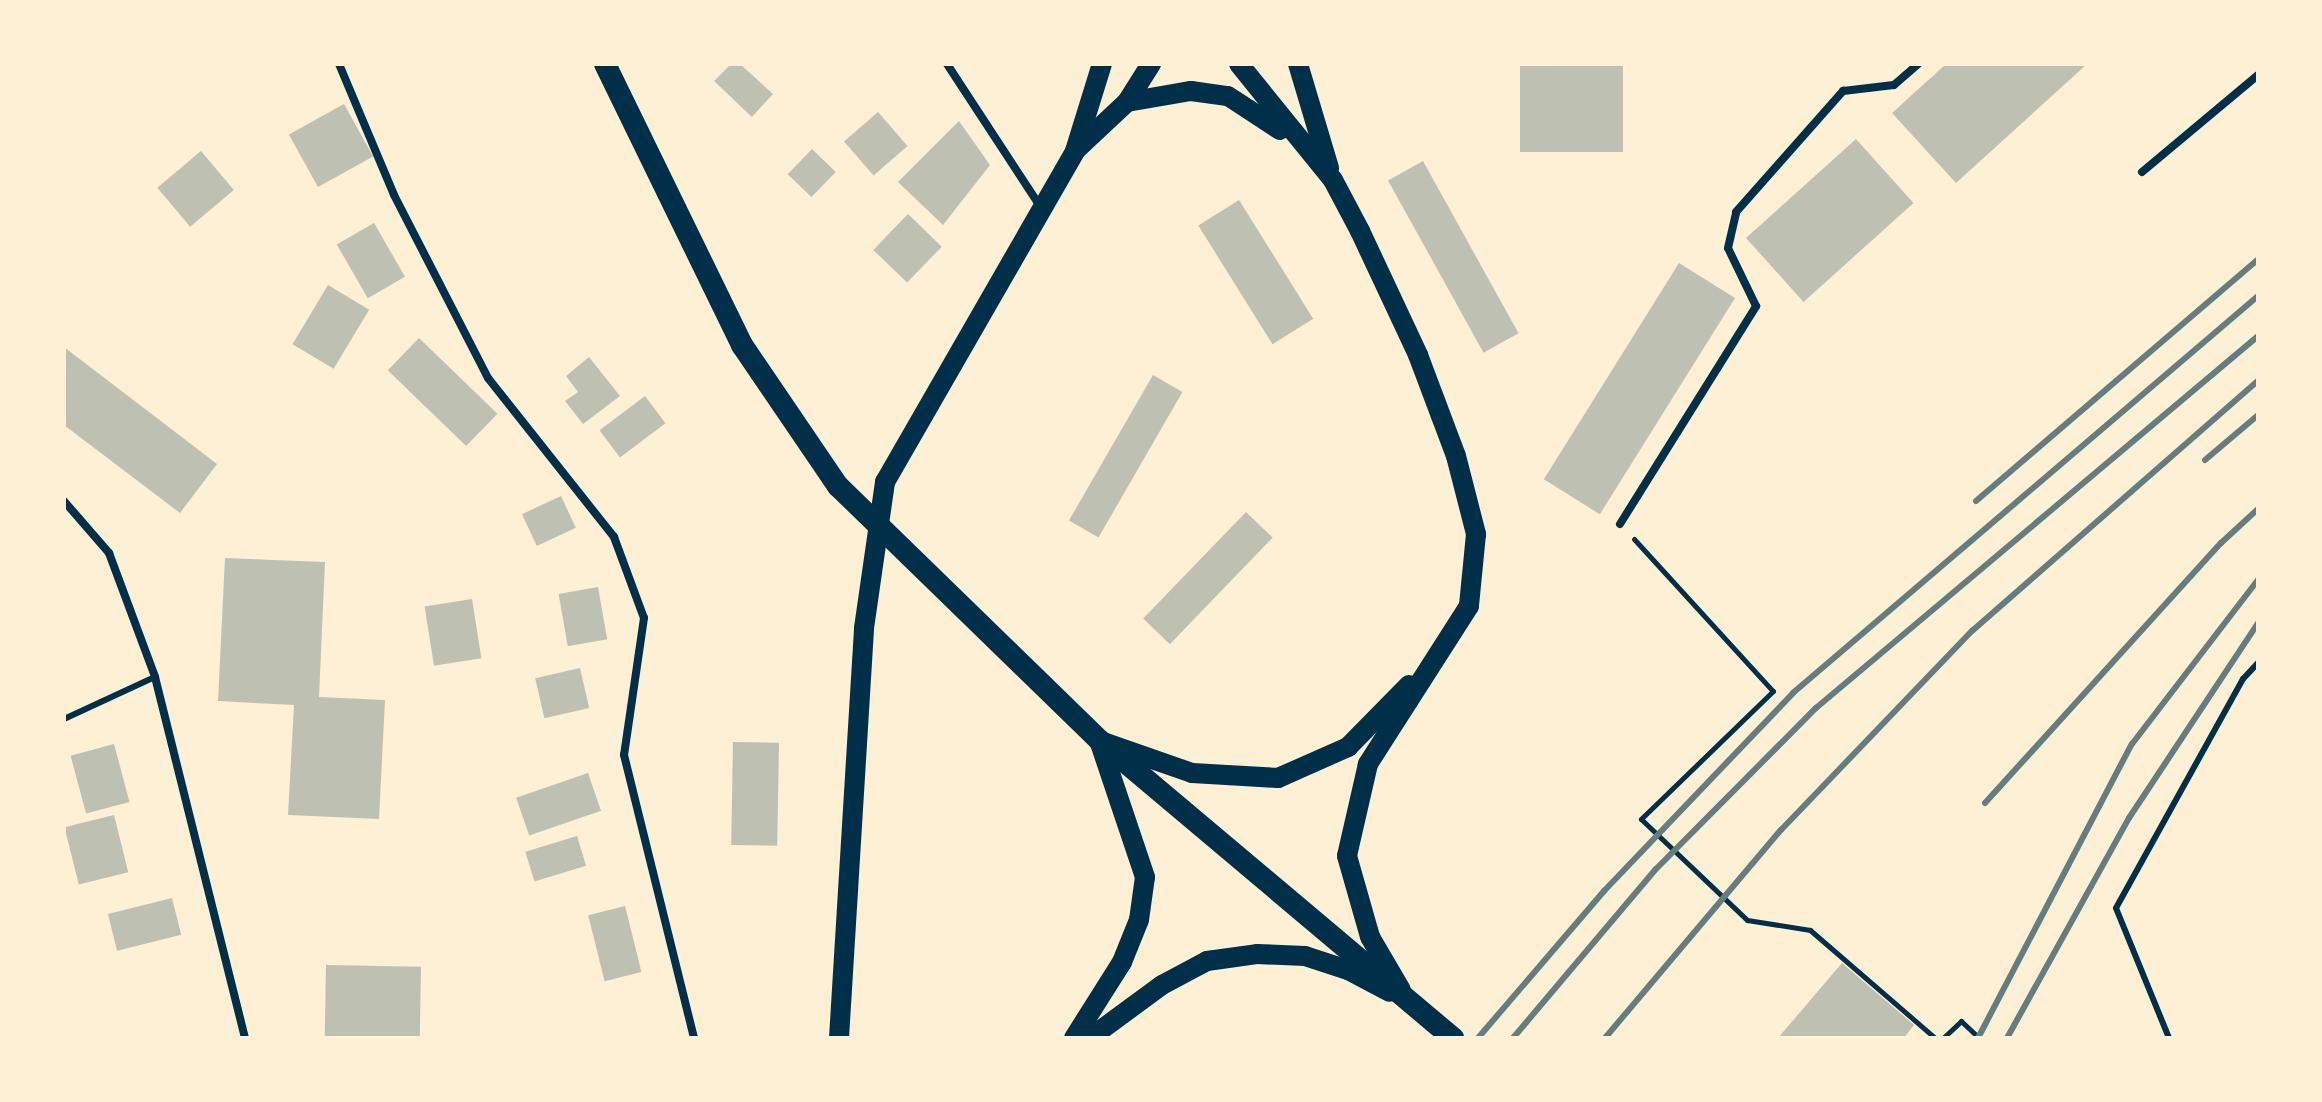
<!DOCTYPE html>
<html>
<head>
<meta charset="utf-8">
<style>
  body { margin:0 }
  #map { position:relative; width:2322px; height:1102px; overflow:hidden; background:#fdf0d5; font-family:"Alegreya Sans",sans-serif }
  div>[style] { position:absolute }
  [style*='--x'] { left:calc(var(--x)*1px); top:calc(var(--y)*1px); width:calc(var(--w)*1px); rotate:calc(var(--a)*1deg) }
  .building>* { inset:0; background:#bec0b2; transform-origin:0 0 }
  .path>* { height:5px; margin:-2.5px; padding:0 2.5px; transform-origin:2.5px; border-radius:2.5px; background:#003049 }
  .service>* { height:6px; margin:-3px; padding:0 3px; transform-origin:3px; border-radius:3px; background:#003049 }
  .minor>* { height:8px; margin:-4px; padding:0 4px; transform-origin:4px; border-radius:4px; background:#003049 }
  .primary>* { height:20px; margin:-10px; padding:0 10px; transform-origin:10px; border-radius:10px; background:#003049 }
  .trunk>* { height:22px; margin:-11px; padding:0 11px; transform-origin:11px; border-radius:11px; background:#003049 }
  .rail>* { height:6px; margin:-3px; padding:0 3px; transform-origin:3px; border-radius:3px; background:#657d81 }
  span { translate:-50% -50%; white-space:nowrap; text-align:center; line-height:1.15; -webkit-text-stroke:6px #fdf0d5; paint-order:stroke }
  .frame { position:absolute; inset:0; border:66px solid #fdf0d5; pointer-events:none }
</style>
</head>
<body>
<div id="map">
  <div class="building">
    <i style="clip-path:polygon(731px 64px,740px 64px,773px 94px,752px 117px,714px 81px)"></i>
    <i style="left:1520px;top:64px;width:103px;height:88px"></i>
    <i style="clip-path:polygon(1946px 64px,2087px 64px,1956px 183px,1892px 113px)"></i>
    <i style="left:344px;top:104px;width:60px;height:63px;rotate:61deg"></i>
    <i style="left:878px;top:112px;width:45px;height:45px;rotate:49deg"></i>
    <i style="clip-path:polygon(959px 121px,990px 165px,943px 225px,898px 182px)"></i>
    <i style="left:1856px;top:139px;width:86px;height:148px;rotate:48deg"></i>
    <i style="left:812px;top:149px;width:33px;height:35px;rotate:44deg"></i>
    <i style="left:201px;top:151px;width:51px;height:57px;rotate:50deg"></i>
    <i style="left:1423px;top:161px;width:197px;height:40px;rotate:61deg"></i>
    <i style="left:1239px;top:200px;width:140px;height:48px;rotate:58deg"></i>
    <i style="left:908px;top:214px;width:47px;height:50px;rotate:44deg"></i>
    <i style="left:374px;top:223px;width:62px;height:43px;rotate:60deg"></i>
    <i style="left:1679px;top:263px;width:66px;height:255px;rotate:32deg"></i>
    <i style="left:328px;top:285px;width:48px;height:69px;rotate:31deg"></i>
    <i style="left:419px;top:338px;width:109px;height:45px;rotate:44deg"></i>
    <i style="clip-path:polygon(64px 347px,217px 464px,180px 513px,64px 425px)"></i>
    <i style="clip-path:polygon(589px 357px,620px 396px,583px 424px,565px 401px,578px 392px,566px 376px)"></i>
    <i style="left:1153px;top:375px;width:34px;height:168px;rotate:30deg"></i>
    <i style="left:645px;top:396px;width:34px;height:57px;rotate:53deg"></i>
    <i style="left:561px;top:496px;width:35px;height:43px;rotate:65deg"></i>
    <i style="left:1246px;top:512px;width:37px;height:148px;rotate:44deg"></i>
    <i style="clip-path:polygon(225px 558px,325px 562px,319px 697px,385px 700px,379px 819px,288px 815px,294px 705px,218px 701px)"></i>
    <i style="left:598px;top:587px;width:53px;height:40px;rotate:80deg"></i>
    <i style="left:472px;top:599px;width:60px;height:48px;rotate:81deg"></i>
    <i style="left:580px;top:668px;width:41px;height:46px;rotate:77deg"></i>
    <i style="left:733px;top:742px;width:46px;height:103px;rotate:1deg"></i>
    <i style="left:114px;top:744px;width:60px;height:45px;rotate:75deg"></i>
    <i style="left:588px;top:773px;width:40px;height:76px;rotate:71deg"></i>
    <i style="left:114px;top:815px;width:59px;height:51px;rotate:76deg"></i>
    <i style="left:577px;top:836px;width:31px;height:54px;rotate:73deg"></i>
    <i style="left:172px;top:898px;width:38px;height:66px;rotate:76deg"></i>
    <i style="left:625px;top:906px;width:68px;height:38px;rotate:76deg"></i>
    <i style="clip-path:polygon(1842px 963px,1914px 1025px,1904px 1038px,1778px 1038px)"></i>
    <i style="left:326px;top:965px;width:95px;height:73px;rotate:1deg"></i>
  </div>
  <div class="path">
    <i style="--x:1634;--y:539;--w:206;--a:47.6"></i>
    <i style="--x:1773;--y:691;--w:184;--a:135.9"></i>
    <i style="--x:1641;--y:819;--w:146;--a:43.6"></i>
    <i style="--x:1747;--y:920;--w:64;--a:9"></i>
    <i style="--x:1810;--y:930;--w:165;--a:40.8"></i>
    <i style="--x:1943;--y:1038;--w:25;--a:-43"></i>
    <i style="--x:1961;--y:1021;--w:25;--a:43"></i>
  </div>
  <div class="service">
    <i style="--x:64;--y:719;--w:100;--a:-24.8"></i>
    <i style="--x:2169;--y:1038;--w:140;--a:-112.2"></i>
    <i style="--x:2116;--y:908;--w:262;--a:-61"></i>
    <i style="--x:2243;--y:679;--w:22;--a:-47"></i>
  </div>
  <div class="minor">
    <i style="--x:339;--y:64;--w:142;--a:67.2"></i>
    <i style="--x:394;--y:195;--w:206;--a:62.8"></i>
    <i style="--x:488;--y:378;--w:203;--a:51.6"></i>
    <i style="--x:614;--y:537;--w:86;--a:69.7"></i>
    <i style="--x:644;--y:618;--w:138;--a:98.3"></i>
    <i style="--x:624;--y:755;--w:292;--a:76.1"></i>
    <i style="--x:947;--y:64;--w:170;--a:56.8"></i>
    <i style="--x:2142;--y:172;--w:151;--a:-39.9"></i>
    <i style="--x:64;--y:501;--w:69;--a:49.1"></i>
    <i style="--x:109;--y:553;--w:132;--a:69.6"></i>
    <i style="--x:155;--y:677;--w:372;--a:76"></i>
    <i style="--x:1620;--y:524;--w:257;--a:-58"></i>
    <i style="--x:1756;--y:306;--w:64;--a:-115.8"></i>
    <i style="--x:1728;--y:248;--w:37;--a:-77"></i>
    <i style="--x:1736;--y:212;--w:162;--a:-48.5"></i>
    <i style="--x:1843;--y:91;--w:51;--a:-6.7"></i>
    <i style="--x:1894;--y:85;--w:32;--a:-41"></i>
  </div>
  <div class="primary">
    <i style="--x:1239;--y:64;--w:149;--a:51"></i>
    <i style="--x:1333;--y:180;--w:58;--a:62.1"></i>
    <i style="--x:1360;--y:231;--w:137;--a:64.9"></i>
    <i style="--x:1418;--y:355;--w:108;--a:69.4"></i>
    <i style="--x:1456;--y:456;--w:81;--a:75.6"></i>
    <i style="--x:1476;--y:534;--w:72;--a:95.6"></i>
    <i style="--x:1469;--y:606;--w:188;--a:122.6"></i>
    <i style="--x:1368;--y:764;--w:94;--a:102.9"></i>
    <i style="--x:1347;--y:856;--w:84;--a:74.1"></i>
    <i style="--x:1370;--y:937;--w:61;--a:59.7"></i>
    <i style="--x:1298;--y:64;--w:109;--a:73.4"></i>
    <i style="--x:1127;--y:102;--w:45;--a:-57.7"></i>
    <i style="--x:1078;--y:148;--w:67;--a:-43.2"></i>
    <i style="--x:1127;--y:102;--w:65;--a:-9.8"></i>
    <i style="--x:1191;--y:91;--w:37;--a:8"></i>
    <i style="--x:1228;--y:96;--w:62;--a:33.2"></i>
    <i style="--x:1103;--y:742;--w:94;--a:19.2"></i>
    <i style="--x:1192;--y:773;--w:86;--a:3.3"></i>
    <i style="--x:1278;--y:778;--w:77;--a:-23.9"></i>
    <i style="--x:1348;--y:747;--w:87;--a:-45.5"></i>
    <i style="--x:839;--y:1038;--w:411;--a:-86.5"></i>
    <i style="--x:864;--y:628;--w:148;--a:-81.8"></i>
    <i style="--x:885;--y:482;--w:382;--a:-60.1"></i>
    <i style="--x:1075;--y:151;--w:91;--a:-72.8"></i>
    <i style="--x:1074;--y:1038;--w:90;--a:-57.7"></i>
    <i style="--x:1122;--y:962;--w:45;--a:-68"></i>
    <i style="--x:1139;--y:920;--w:43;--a:-82.1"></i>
    <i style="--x:1145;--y:877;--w:145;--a:-108.6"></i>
    <i style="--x:1090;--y:1038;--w:89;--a:-36.4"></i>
    <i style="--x:1162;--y:985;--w:51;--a:-28.1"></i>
    <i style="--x:1207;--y:961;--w:50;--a:-8"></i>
    <i style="--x:1257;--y:954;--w:48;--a:2.4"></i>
    <i style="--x:1305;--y:956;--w:45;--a:18"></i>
    <i style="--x:1348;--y:970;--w:47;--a:27.6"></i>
  </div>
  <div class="trunk">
    <i style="--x:605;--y:64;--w:313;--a:64"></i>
    <i style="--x:742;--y:345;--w:171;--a:55.8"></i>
    <i style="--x:838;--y:486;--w:364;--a:44.2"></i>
    <i style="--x:1099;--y:740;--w:463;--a:40.1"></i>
  </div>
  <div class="rail">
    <i style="--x:2205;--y:460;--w:70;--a:-40.3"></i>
    <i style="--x:1976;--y:501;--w:372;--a:-40.6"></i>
    <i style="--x:1985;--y:803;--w:351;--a:-47.8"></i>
    <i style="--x:2221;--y:543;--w:50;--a:-42.6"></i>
    <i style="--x:1478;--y:1038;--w:194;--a:-49.4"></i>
    <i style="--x:1604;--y:891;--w:275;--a:-46.3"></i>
    <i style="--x:1794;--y:692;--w:610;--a:-40.48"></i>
    <i style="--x:1513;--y:1038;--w:221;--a:-49.8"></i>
    <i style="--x:1656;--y:869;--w:227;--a:-45.2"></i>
    <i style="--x:1816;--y:708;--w:578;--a:-40.08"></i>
    <i style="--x:1605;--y:1038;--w:272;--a:-49.8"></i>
    <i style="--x:1781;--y:830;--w:276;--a:-46.2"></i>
    <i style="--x:1972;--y:631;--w:380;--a:-41.2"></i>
    <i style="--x:1978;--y:1038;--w:332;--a:-62.4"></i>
    <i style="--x:2132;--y:744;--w:207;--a:-52.5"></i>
    <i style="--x:2007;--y:1038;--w:252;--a:-61"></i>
    <i style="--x:2129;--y:818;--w:234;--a:-56.5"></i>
  </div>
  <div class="frame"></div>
</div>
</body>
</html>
